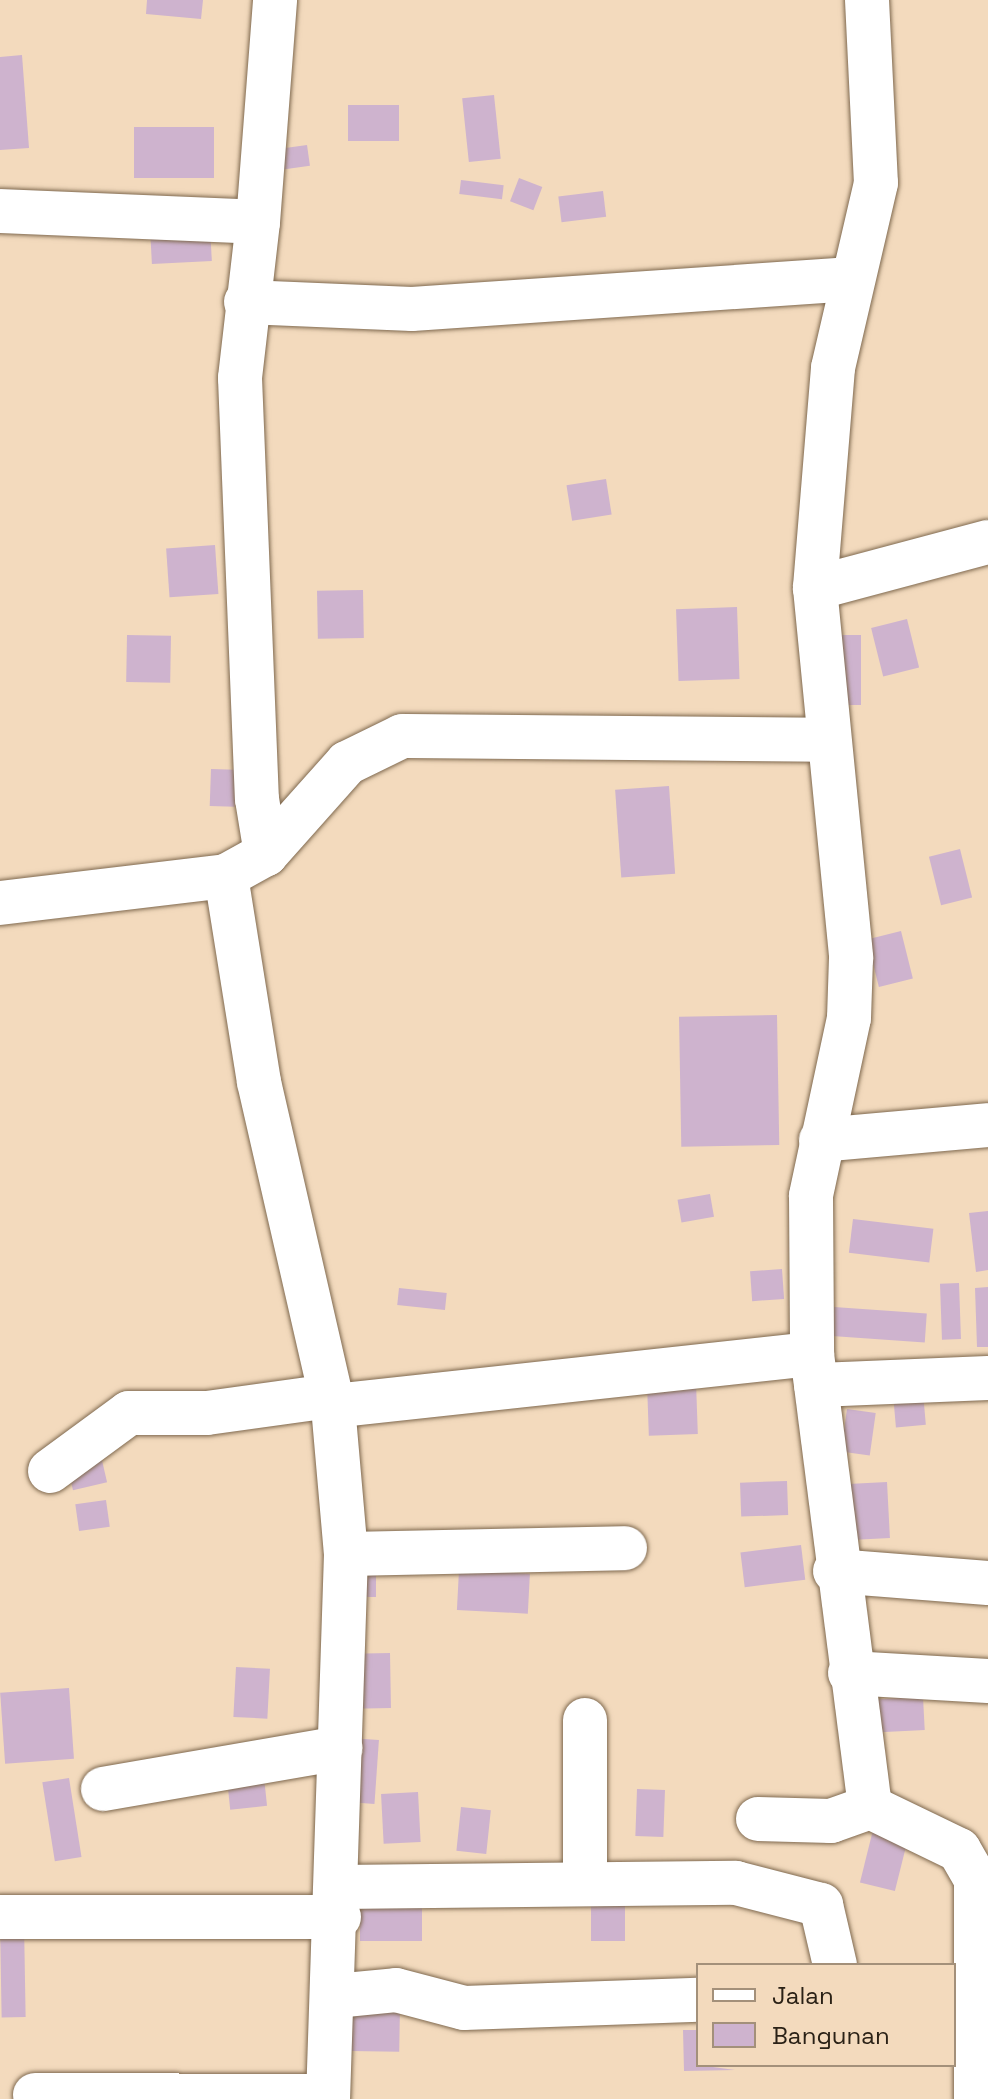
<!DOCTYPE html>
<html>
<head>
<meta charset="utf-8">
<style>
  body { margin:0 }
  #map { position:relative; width:988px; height:2099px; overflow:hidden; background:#f3dabd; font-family:"Space Grotesk",sans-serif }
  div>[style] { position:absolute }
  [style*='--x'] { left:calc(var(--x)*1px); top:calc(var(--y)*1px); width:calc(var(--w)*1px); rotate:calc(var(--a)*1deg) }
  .building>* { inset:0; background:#ceb3ce; transform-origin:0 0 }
  .roads { filter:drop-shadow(0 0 2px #7f694f) drop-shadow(0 0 2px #7f694f) }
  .minor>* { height:44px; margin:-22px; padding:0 22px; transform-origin:22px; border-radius:22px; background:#fff }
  span { translate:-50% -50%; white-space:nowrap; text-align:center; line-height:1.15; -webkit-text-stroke:7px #f3dabd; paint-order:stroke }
  .legend { position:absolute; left:696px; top:1963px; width:260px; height:104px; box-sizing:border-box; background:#f3dabd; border:2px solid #a3907a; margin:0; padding:10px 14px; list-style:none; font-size:24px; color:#2a2116 }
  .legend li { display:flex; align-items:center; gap:16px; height:40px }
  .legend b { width:40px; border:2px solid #a3907a }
</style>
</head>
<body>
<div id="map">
  <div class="building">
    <i style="clip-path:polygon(147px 0,203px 0,201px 19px,146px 14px)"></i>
    <i style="clip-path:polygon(22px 55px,29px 148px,0 150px,0 57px)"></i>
    <i style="left:494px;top:95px;width:64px;height:32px;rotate:84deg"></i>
    <i style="left:348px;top:105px;width:51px;height:36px"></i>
    <i style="left:214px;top:127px;width:51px;height:80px;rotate:90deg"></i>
    <i style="left:307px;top:145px;width:21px;height:38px;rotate:82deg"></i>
    <i style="left:519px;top:178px;width:25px;height:25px;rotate:21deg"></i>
    <i style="left:461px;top:180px;width:43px;height:14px;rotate:7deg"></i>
    <i style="left:603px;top:191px;width:26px;height:45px;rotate:83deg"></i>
    <i style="left:210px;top:226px;width:35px;height:60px;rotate:87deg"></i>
    <i style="left:606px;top:479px;width:36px;height:40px;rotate:81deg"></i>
    <i style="left:215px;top:545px;width:49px;height:49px;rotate:86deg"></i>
    <i style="left:363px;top:590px;width:48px;height:46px;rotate:89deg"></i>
    <i style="left:737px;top:607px;width:72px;height:61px;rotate:88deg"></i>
    <i style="left:907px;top:619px;width:50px;height:37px;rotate:76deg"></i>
    <i style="left:127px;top:635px;width:44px;height:47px;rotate:1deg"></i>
    <i style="left:836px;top:635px;width:25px;height:70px"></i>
    <i style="left:211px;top:769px;width:25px;height:37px;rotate:2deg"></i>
    <i style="left:669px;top:786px;width:88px;height:54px;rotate:86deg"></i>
    <i style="left:960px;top:849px;width:50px;height:32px;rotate:76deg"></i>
    <i style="left:901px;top:931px;width:49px;height:35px;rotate:76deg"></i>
    <i style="left:777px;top:1015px;width:130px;height:98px;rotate:89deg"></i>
    <i style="left:710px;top:1194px;width:23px;height:33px;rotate:80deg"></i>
    <i style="clip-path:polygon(988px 1211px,988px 1270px,976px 1272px,969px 1213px)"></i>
    <i style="left:853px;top:1219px;width:81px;height:34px;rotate:7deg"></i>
    <i style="left:782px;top:1269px;width:30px;height:32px;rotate:86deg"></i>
    <i style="left:959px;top:1283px;width:56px;height:19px;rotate:88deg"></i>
    <i style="clip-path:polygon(988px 1287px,988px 1347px,977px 1347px,975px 1288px)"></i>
    <i style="left:399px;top:1288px;width:48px;height:17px;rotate:6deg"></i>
    <i style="left:834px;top:1307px;width:93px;height:29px;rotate:4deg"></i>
    <i style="left:922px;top:1381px;width:44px;height:30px;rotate:85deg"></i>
    <i style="left:696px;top:1382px;width:52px;height:49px;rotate:88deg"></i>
    <i style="left:847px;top:1409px;width:29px;height:43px;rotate:8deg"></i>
    <i style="left:101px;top:1456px;width:27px;height:35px;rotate:77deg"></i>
    <i style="left:787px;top:1481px;width:34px;height:47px;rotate:88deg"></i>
    <i style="left:887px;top:1482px;width:56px;height:39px;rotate:87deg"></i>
    <i style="left:106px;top:1500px;width:27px;height:31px;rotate:82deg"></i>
    <i style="left:801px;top:1545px;width:35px;height:61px;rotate:83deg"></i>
    <i style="left:353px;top:1564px;width:23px;height:33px"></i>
    <i style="left:459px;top:1570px;width:71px;height:40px;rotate:3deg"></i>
    <i style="left:390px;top:1653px;width:55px;height:38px;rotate:89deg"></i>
    <i style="left:236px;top:1667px;width:34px;height:50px;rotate:3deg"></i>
    <i style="left:69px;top:1688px;width:71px;height:69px;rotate:86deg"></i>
    <i style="left:923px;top:1697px;width:33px;height:50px;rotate:87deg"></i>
    <i style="left:349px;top:1738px;width:30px;height:64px;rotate:4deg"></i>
    <i style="left:264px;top:1777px;width:29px;height:37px;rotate:84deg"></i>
    <i style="left:69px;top:1778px;width:80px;height:27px;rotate:81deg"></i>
    <i style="left:637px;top:1789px;width:28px;height:47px;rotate:2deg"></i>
    <i style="left:418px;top:1792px;width:50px;height:37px;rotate:87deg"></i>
    <i style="left:461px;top:1807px;width:30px;height:44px;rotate:6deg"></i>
    <i style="left:873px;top:1830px;width:36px;height:54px;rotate:14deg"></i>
    <i style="left:591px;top:1889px;width:34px;height:52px"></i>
    <i style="left:360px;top:1898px;width:62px;height:43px"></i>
    <i style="left:24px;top:1923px;width:94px;height:24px;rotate:89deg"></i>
    <i style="left:351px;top:2006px;width:49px;height:45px;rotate:1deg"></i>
    <i style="clip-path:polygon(683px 2030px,698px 2030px,698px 2065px,735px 2070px,684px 2071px)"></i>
  </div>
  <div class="roads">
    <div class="minor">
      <i style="--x:867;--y:0;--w:183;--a:87.2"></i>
      <i style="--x:876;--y:183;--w:190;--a:103.1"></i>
      <i style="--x:833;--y:368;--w:221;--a:94.7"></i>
      <i style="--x:815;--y:588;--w:372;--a:84.4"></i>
      <i style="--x:851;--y:958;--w:60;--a:91.9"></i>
      <i style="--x:849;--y:1018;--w:182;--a:102.1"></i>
      <i style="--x:811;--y:1196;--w:158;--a:89.6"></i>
      <i style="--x:812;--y:1354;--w:457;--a:82.7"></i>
      <i style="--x:870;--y:1807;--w:99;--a:25.8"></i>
      <i style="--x:959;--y:1850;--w:34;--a:60"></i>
      <i style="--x:976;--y:1879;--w:220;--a:90"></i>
      <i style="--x:0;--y:211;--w:258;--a:2.4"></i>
      <i style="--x:258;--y:222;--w:223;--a:-85.6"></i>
      <i style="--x:258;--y:222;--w:157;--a:96.6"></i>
      <i style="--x:240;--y:378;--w:421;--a:87.7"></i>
      <i style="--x:257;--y:799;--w:56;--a:80.7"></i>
      <i style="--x:246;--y:302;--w:166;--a:2.4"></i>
      <i style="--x:412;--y:309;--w:441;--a:-3.9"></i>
      <i style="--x:815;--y:588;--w:179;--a:-14.9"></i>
      <i style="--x:226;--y:876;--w:209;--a:80.9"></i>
      <i style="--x:259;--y:1082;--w:332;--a:77.1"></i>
      <i style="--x:333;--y:1406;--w:149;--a:85"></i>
      <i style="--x:346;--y:1554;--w:545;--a:91.89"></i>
      <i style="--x:0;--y:903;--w:228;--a:-6.8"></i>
      <i style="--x:226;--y:876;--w:46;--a:-28.8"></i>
      <i style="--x:266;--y:854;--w:122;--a:-48.3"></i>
      <i style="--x:347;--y:763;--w:61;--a:-26.1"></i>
      <i style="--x:402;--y:736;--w:427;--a:0.5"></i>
      <i style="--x:821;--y:1140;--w:168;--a:-5.1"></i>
      <i style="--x:816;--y:1385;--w:172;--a:-2.3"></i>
      <i style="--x:333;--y:1406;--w:482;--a:-6.2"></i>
      <i style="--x:50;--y:1471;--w:98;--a:-36.3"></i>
      <i style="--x:129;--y:1413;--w:78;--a:0"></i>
      <i style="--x:207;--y:1413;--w:124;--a:-7.9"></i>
      <i style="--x:346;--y:1554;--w:279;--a:-1.2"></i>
      <i style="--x:835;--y:1571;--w:153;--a:4.5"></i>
      <i style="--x:850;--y:1673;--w:138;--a:3.3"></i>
      <i style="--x:103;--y:1789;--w:241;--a:-9.8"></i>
      <i style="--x:758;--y:1819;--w:73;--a:1.6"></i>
      <i style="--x:831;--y:1821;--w:41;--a:-19.7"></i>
      <i style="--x:585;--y:1884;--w:164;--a:-90"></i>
      <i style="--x:339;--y:1887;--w:397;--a:-0.6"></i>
      <i style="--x:736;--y:1883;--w:88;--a:14.5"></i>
      <i style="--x:821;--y:1905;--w:62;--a:76.9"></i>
      <i style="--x:0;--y:1917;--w:339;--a:0"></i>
      <i style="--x:335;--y:1996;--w:61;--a:-5.6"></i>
      <i style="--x:396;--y:1990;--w:70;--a:14.8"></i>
      <i style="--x:464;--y:2008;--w:234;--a:-2"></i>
      <i style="--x:35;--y:2095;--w:293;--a:0.2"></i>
    </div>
  </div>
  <ul class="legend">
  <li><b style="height:10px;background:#fff"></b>Jalan</li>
  <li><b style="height:22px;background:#ceb3ce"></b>Bangunan</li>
  </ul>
</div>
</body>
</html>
